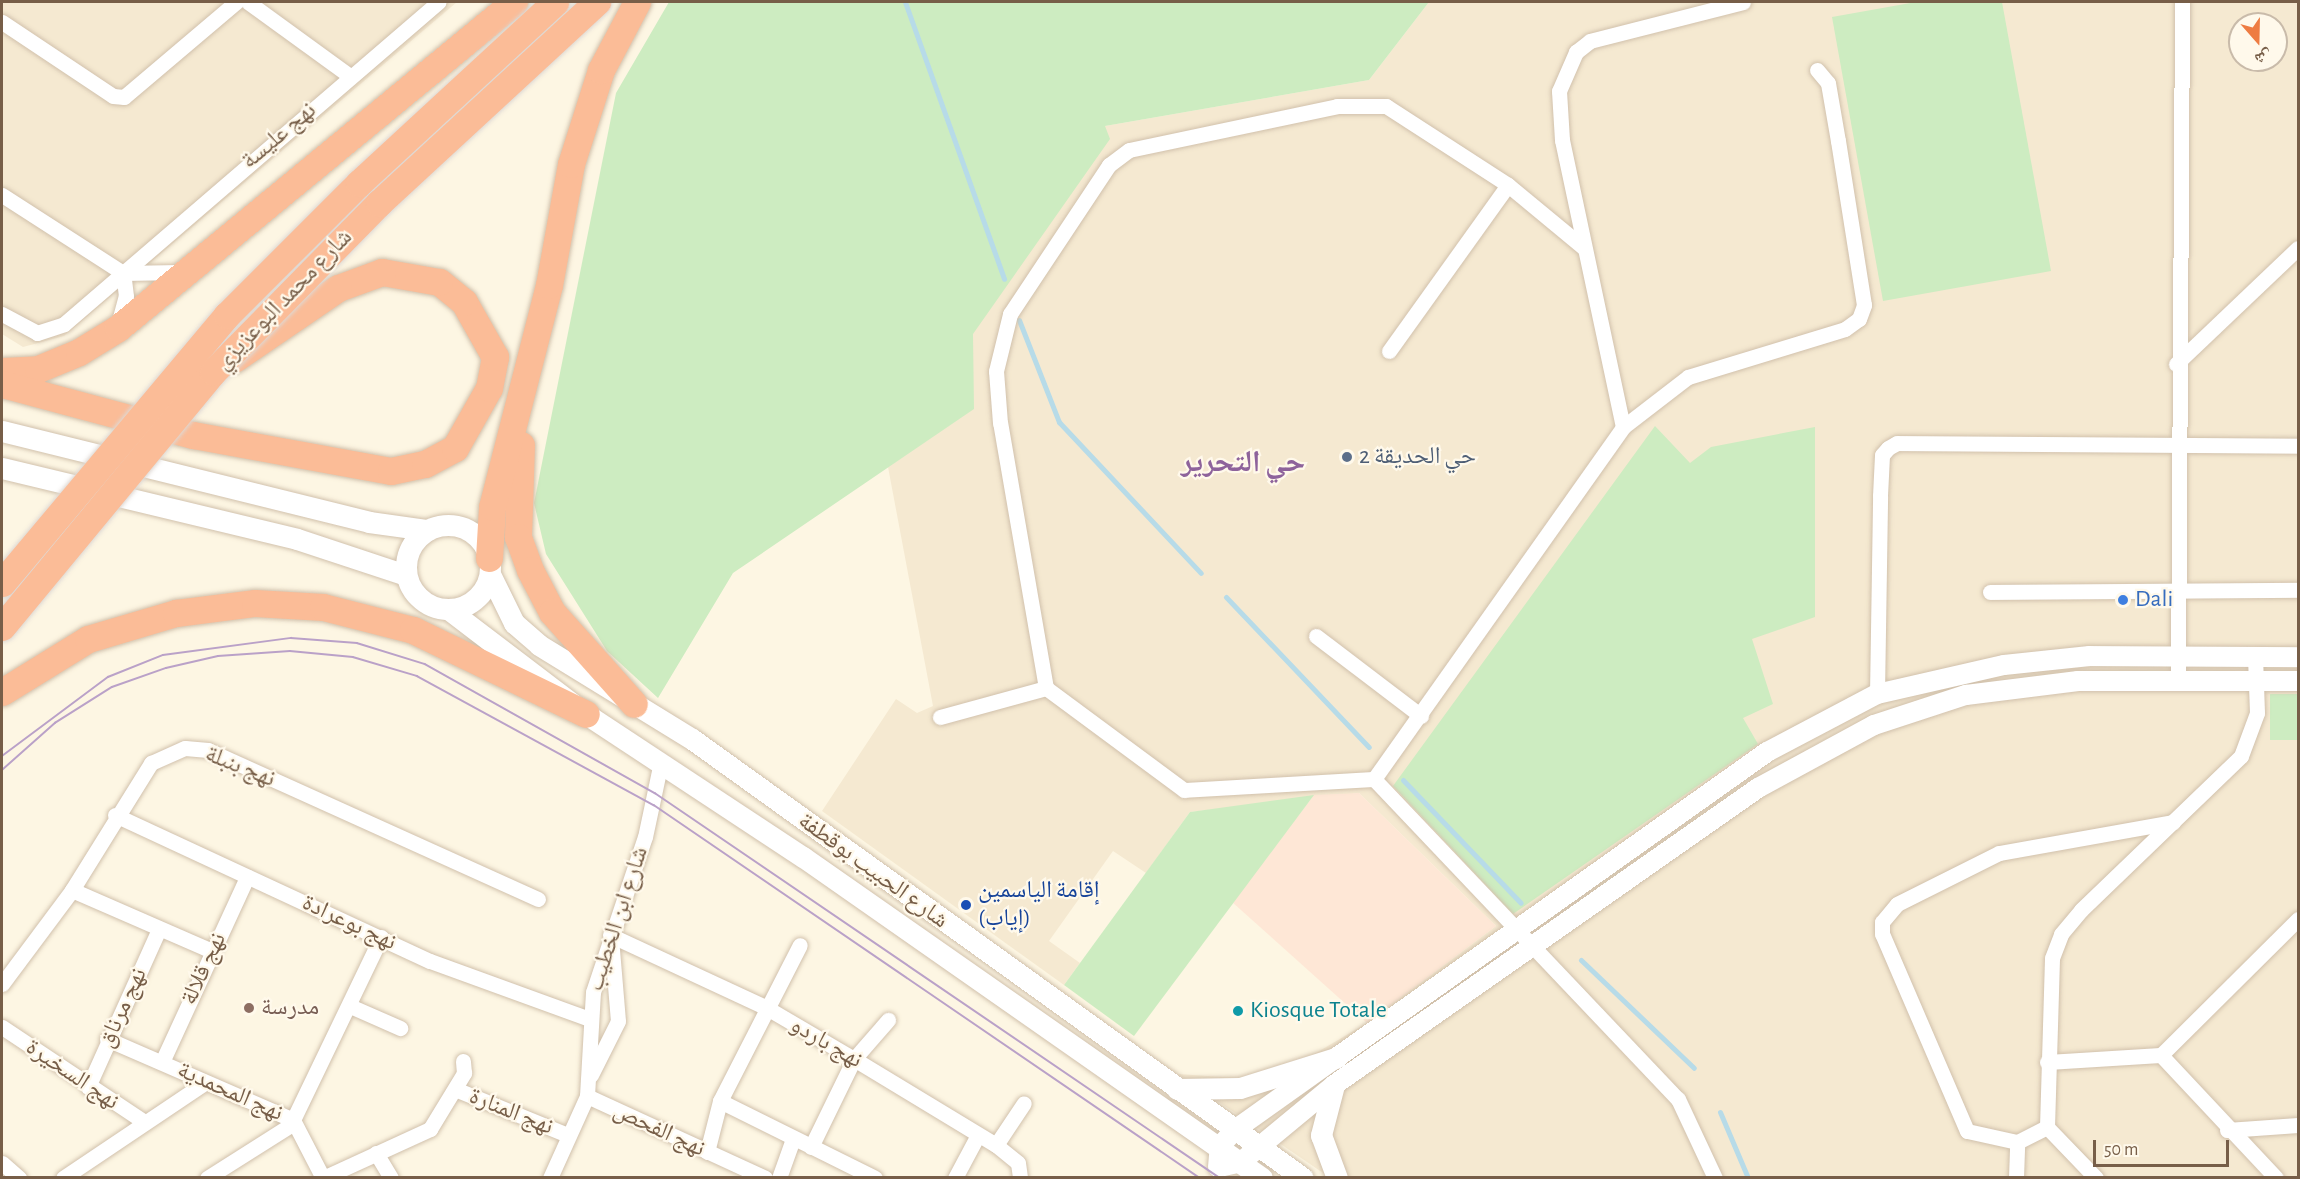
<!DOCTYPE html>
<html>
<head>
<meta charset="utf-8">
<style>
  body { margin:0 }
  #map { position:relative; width:2300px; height:1179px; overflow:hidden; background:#fdf6e3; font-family:"Alegreya Sans","Noto Naskh Arabic",sans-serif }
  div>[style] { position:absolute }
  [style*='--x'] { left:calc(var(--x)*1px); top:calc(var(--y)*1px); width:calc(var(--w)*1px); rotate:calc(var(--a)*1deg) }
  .residential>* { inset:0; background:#f5e9d1 }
  .commercial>* { inset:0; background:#fee7d6 }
  .green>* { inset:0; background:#cdecc1; transform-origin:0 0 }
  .stream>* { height:5px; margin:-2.5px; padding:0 2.5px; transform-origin:2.5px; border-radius:2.5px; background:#b7dbe8 }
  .roads { filter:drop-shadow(0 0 2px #d1c1ac) drop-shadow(0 0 2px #d1c1ac) }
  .minor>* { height:15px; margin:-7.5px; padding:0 7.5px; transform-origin:7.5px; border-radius:7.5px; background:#fff }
  .tertiary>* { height:20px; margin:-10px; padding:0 10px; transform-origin:10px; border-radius:10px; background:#fff }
  .secondary>* { height:21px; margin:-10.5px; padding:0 10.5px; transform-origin:10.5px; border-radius:10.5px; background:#fff }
  .secondary>.ring { margin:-10.5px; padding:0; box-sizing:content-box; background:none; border:21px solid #fff; border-radius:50% }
  .motorway>* { height:27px; margin:-13.5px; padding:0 13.5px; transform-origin:13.5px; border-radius:13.5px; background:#fbbc97 }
  .tram>* { height:1.5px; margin:-0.75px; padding:0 0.75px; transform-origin:0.75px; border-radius:0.75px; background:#baa1c8 }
  .bridges { filter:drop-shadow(0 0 2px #ded8d3) drop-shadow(0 0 2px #ded8d3) }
  .motorway-bridge>* { height:27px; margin:-13.5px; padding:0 13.5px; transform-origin:13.5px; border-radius:13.5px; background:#fbbc97 }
  .dots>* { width:16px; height:16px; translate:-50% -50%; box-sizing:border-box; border:3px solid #fff9eb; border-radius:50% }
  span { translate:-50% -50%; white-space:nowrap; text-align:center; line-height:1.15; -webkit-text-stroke:4.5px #fff9eb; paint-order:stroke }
  .street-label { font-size:24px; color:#775e48 }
  .service-label { font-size:24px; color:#4e5e75 }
  .left { translate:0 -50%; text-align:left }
  .shop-label { font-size:24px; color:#366cbe }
  .transit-label { font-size:24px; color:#164399 }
  .education-label { font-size:24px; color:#785e54 }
  .culture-label { font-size:24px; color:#0d838f }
  .district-label { font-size:30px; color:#8e639b; font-weight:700 }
  .frame { position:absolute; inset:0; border:3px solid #775e48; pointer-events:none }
  .north { position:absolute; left:2228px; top:12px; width:60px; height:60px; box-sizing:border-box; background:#fff9eb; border:2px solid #c9bbaa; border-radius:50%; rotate:160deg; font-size:16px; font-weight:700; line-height:24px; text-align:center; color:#775e48 }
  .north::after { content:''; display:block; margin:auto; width:21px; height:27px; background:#ee7c42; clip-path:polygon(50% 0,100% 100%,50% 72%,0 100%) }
  .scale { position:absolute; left:2093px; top:1140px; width:136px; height:27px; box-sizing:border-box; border:3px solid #775e48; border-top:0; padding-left:8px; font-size:18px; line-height:21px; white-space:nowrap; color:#775e48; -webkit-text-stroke:4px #fff9eb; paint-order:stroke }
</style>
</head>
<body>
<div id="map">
  <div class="residential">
    <i style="clip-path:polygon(2px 2px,457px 2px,64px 336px,23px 347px,2px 334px)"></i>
    <i style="clip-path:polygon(evenodd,1429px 2px,2298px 2px,2298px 1177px,1329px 1177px,1178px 1074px,1252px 1079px,1304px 1060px,1367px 1023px,1496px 926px,1359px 793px,1190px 812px,1146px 873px,1113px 851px,1049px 941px,1080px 963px,1064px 985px,822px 811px,896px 699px,917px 713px,933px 706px,888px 467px,973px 409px,972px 334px,1105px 126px,1369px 80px,1429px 2px,2240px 24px,2276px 24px,2276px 60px,2240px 60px,2240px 24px)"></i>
  </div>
  <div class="commercial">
    <i style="clip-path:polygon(1359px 793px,1496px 926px,1367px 1023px,1232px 902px,1314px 795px)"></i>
  </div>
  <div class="green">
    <i style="clip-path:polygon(669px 2px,1429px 2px,1369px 80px,1105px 126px,1110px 139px,973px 334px,974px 409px,733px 573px,658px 698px,607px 651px,546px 554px,534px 503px,616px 93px)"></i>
    <i style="clip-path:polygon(1916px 2px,2002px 2px,2051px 271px,1883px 301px,1832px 17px)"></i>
    <i style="clip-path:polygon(1655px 426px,1690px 463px,1711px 447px,1815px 427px,1815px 617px,1752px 639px,1773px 704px,1743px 718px,1758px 744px,1513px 914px,1393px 786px)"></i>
    <i style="left:2270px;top:694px;width:28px;height:46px"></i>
    <i style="clip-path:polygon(1314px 795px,1134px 1036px,1064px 985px,1190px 812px)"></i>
  </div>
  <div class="stream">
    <i style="--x:905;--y:2;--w:294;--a:70.3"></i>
    <i style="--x:1019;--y:320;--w:110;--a:68.6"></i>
    <i style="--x:1059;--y:422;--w:207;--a:46.8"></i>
    <i style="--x:1226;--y:597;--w:207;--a:46.4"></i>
    <i style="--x:1403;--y:780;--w:170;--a:46.2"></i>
    <i style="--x:1581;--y:960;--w:156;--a:43.7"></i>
    <i style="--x:1720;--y:1112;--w:72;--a:67"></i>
  </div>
  <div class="roads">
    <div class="minor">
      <i style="--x:248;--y:2;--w:126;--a:36"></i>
      <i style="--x:2;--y:22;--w:133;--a:33.7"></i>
      <i style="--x:113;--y:96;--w:11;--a:5"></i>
      <i style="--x:124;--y:97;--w:147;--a:-40.3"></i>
      <i style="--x:2;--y:195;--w:144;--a:32.8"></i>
      <i style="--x:123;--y:273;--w:56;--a:-1"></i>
      <i style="--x:2;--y:314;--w:40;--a:28"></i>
      <i style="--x:37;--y:333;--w:28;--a:-18"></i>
      <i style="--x:64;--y:324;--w:494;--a:-40.7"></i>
      <i style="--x:118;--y:325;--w:30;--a:-75"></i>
      <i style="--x:126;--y:296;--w:23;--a:-97"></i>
      <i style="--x:1389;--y:351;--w:204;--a:-54.4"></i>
      <i style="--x:2176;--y:364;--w:168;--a:-43.6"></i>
      <i style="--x:1623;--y:427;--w:293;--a:-102"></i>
      <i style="--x:1562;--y:140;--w:49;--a:-93.5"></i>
      <i style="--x:1559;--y:91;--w:43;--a:-66.4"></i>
      <i style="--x:1576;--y:52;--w:18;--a:-38"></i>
      <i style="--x:1590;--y:41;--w:158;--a:-14.3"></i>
      <i style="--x:1990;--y:592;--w:308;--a:-0.4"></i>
      <i style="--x:1316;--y:636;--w:132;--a:37.3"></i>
      <i style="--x:2178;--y:681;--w:679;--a:-89.66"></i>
      <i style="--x:1877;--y:694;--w:198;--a:-89.1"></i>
      <i style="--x:1880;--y:496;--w:41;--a:-87.2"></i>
      <i style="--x:1882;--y:455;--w:9;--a:-49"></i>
      <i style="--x:1888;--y:448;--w:10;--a:-29"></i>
      <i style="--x:1897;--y:443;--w:401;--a:0.4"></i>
      <i style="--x:940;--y:717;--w:110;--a:-15.3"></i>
      <i style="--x:1374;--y:779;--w:190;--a:176.7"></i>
      <i style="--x:1184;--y:790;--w:172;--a:-143.5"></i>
      <i style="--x:1046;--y:688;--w:269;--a:-99.8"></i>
      <i style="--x:1000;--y:423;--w:52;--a:-94.4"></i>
      <i style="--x:996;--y:371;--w:59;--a:-76.2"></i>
      <i style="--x:1010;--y:314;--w:179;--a:-56.4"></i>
      <i style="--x:1109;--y:165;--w:25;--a:-37"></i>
      <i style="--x:1129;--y:150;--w:213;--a:-11.9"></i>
      <i style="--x:1337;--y:106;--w:49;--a:0"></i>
      <i style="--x:1386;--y:106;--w:145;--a:32.9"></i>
      <i style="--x:1508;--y:185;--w:97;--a:39.6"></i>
      <i style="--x:1374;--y:779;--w:431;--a:-54.7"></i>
      <i style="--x:1623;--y:427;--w:82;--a:-37.6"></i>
      <i style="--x:1688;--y:377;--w:164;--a:-17"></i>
      <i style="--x:1845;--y:329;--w:17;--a:-36"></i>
      <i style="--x:1859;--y:319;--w:15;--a:-70"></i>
      <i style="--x:1864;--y:305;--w:166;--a:-99"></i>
      <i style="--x:1838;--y:141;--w:59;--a:-99.8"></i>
      <i style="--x:1828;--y:83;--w:17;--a:-130"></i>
      <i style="--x:1374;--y:779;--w:441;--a:46.5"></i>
      <i style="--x:1678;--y:1099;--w:87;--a:64.9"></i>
      <i style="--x:115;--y:815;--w:347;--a:24.9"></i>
      <i style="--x:430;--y:961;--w:169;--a:20"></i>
      <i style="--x:72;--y:890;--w:153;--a:23.5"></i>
      <i style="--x:610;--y:935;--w:173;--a:24.9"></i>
      <i style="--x:767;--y:1008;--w:101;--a:30.4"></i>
      <i style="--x:854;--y:1059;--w:166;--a:31.2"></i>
      <i style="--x:996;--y:1145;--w:28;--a:39"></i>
      <i style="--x:1018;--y:1163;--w:15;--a:82"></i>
      <i style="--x:2;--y:984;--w:117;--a:-53.3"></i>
      <i style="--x:72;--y:890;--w:150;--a:-58.1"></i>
      <i style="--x:151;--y:763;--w:37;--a:-24"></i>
      <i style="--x:185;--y:748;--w:23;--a:5"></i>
      <i style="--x:208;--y:750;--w:362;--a:24.3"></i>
      <i style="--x:350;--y:1006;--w:55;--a:23.7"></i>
      <i style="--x:2;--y:1027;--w:169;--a:33.7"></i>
      <i style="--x:107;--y:1039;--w:203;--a:23.5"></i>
      <i style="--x:293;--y:1120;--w:65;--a:62.7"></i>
      <i style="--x:2161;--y:1055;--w:168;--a:46.9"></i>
      <i style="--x:162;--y:1062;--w:204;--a:-65.3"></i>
      <i style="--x:2047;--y:1062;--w:114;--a:-3.5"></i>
      <i style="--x:2161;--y:1055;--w:193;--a:-44.8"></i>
      <i style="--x:591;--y:1075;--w:60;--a:-63.4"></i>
      <i style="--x:618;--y:1021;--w:83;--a:-94.8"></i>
      <i style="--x:88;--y:1087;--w:173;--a:-65.8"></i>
      <i style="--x:455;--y:1089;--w:122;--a:22.2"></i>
      <i style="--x:587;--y:1096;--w:196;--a:24.7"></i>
      <i style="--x:720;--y:1101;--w:173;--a:26.4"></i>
      <i style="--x:293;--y:1120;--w:203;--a:-64.3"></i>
      <i style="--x:2047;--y:1127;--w:34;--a:153"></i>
      <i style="--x:2017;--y:1142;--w:51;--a:-167.6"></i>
      <i style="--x:1967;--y:1131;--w:215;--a:-113.3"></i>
      <i style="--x:1882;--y:934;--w:12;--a:-90"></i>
      <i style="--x:1882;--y:922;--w:23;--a:-50"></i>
      <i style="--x:1897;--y:904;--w:114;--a:-26.6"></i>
      <i style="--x:1999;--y:853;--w:177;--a:-10.1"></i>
      <i style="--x:2227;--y:1130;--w:71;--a:-4"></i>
      <i style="--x:996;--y:1145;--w:50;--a:-56.3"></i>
      <i style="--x:811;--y:1147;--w:98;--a:-64"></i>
      <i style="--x:854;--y:1059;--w:52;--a:-48.9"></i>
      <i style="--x:707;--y:1152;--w:53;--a:-75.7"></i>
      <i style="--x:720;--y:1101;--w:175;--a:-62.9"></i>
      <i style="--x:376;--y:1153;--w:29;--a:59"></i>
      <i style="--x:2;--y:1163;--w:23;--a:41"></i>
      <i style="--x:63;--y:1178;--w:169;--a:-33.9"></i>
      <i style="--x:207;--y:1178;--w:103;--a:-32.3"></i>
      <i style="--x:323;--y:1178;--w:118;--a:-24.6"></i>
      <i style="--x:430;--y:1129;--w:66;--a:-58.7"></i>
      <i style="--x:464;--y:1073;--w:12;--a:-95"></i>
      <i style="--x:550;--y:1178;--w:90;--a:-65.7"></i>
      <i style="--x:587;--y:1096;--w:104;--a:-86.7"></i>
      <i style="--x:593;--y:992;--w:163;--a:-71.5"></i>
      <i style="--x:645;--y:837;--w:77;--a:-78"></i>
      <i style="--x:779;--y:1178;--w:41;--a:-70.3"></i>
      <i style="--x:955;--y:1178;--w:49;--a:-61.9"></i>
      <i style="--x:2016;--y:1178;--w:36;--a:-88"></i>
      <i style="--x:2096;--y:1178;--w:71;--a:-133.9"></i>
      <i style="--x:2047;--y:1127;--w:169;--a:-88.3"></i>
      <i style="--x:2052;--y:958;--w:26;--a:-69"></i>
      <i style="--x:2061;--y:934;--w:31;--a:-50"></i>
      <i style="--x:2081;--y:910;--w:222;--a:-43.9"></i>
      <i style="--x:2241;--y:756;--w:46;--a:-69.6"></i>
      <i style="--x:2257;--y:713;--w:57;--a:-92"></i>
    </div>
    <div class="tertiary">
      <i style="--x:1224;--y:1166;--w:17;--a:-13"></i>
      <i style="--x:1241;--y:1162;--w:121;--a:-39.6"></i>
      <i style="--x:1334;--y:1085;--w:518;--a:-35.01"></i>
      <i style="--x:1758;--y:788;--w:132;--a:-28.5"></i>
      <i style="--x:1874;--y:725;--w:97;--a:-18.1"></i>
      <i style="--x:1966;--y:695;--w:113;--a:-7.1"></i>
      <i style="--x:2078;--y:681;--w:220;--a:0"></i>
      <i style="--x:1218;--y:1167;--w:21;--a:-85"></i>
      <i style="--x:1220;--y:1146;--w:23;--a:-47"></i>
      <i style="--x:1236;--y:1129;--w:123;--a:-35.4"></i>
      <i style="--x:1336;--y:1058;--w:529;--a:-35.37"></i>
      <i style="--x:1767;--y:752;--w:124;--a:-27.8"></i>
      <i style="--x:1877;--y:694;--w:130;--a:-12.9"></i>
      <i style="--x:2004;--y:665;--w:86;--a:-6"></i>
      <i style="--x:2090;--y:656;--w:208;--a:0.3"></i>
    </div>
    <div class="secondary">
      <i style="--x:2;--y:431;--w:378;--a:13.9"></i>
      <i style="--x:369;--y:522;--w:59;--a:7.9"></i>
      <i style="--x:2;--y:468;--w:303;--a:13.5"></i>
      <i style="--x:297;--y:539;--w:115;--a:18.3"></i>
      <i class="ring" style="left:406px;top:525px;width:63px;height:63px"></i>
      <i style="--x:490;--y:574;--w:55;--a:63.9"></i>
      <i style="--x:514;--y:623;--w:33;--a:41"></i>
      <i style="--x:539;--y:645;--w:180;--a:31.6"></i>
      <i style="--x:692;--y:739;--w:752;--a:35.7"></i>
      <i style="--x:448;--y:609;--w:173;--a:37.3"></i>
      <i style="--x:586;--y:714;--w:260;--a:33.4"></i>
      <i style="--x:803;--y:857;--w:560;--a:34.97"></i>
      <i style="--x:1334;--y:1085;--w:52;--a:104.6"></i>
      <i style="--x:1321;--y:1135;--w:46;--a:69.6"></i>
      <i style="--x:1177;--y:1089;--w:63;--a:-0.9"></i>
      <i style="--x:1240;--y:1088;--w:101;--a:-17.4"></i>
    </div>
    <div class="motorway">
      <i style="--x:2;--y:371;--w:36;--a:-3"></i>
      <i style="--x:38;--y:369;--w:44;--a:-22.5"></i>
      <i style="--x:79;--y:352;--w:46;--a:-31.6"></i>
      <i style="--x:118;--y:328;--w:513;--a:-39.46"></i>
      <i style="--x:2;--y:384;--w:198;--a:15"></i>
      <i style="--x:193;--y:435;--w:201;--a:10.3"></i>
      <i style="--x:391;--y:471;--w:35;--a:-12"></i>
      <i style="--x:425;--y:464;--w:34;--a:-28"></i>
      <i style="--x:455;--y:448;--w:69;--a:-60.5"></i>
      <i style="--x:489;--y:388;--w:32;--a:-79"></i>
      <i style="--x:495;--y:357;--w:63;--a:-119.4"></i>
      <i style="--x:464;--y:302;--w:32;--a:-141"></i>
      <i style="--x:439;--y:282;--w:58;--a:-170"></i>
      <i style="--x:382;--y:272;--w:47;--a:160"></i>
      <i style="--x:338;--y:288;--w:126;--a:145.7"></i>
      <i style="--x:521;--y:445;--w:92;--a:91.9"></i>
      <i style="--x:518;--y:537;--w:35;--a:70"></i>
      <i style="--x:530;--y:570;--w:47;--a:62.4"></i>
      <i style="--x:552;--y:612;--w:123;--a:48.3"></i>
      <i style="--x:489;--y:558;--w:51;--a:-86.6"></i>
      <i style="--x:492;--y:507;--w:229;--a:-75.6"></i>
      <i style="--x:549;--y:285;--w:123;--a:-79.7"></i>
      <i style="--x:571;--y:164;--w:99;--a:-72.3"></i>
      <i style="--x:601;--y:70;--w:77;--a:-62.1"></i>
      <i style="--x:2;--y:692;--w:101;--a:-31.6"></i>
      <i style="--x:88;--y:639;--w:92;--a:-16.5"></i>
      <i style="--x:176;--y:613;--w:80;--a:-7.2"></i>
      <i style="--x:255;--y:603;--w:68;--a:3.4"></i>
      <i style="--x:323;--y:607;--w:93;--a:14.3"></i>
      <i style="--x:413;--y:630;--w:192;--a:25.9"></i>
    </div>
  </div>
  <div class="tram">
    <i style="--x:2;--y:756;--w:132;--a:-36.7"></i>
    <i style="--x:108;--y:677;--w:59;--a:-21.8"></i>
    <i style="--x:163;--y:655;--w:129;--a:-7.6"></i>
    <i style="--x:291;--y:638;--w:66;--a:4.3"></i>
    <i style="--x:357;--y:643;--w:71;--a:17.2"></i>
    <i style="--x:425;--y:664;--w:264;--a:29.3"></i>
    <i style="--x:655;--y:793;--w:684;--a:34.27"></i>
    <i style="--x:2;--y:770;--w:71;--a:-41.6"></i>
    <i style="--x:55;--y:723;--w:67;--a:-32.3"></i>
    <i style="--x:112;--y:687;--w:57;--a:-19.4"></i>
    <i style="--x:166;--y:668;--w:53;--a:-13"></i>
    <i style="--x:218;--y:656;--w:72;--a:-4"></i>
    <i style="--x:290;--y:651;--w:63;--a:5.4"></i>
    <i style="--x:353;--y:657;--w:67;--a:16.5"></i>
    <i style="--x:417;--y:676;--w:270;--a:28.6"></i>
    <i style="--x:654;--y:805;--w:661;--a:34.34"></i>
  </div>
  <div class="bridges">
    <div class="motorway-bridge">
      <i style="--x:2;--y:583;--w:350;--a:-50"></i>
      <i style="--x:227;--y:315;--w:187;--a:-45"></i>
      <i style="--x:359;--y:183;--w:267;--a:-42.7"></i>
      <i style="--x:2;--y:627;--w:331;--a:-50.4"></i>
      <i style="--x:213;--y:372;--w:237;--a:-45.5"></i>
      <i style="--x:379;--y:203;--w:297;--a:-42.7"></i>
    </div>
  </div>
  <div class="dots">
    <i style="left:1347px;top:457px;background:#5c6f8a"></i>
    <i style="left:2123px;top:600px;background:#3f7fe0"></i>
    <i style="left:966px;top:905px;background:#1a4fb4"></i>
    <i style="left:249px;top:1008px;background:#8d6e63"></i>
    <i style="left:1238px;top:1011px;background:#0f9aa8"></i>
  </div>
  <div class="street-label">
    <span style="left:279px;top:136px;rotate:-40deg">نهج عليسة</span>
    <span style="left:284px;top:300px;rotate:-46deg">شارع محمد البوعزيزي</span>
    <span style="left:240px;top:767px;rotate:22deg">نهج بنبلة</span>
    <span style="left:873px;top:871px;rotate:36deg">شارع الحبيب بوقطفة</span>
    <span style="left:618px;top:919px;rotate:-72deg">شارع ابن الخطيب</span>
    <span style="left:349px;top:923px;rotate:25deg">نهج بوعرادة</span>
    <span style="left:204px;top:969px;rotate:-65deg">نهج قلالة</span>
    <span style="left:123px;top:1008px;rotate:-65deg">نهج مرناق</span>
    <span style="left:826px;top:1043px;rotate:30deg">نهج باردو</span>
    <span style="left:72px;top:1075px;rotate:34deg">نهج السخيرة</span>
    <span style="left:230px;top:1092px;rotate:24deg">نهج المحمدية</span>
    <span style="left:511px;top:1112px;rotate:22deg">نهج المنارة</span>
    <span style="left:659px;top:1130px;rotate:25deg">نهج الفحص</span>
  </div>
  <div class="service-label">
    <span class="left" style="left:1359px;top:457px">حي الحديقة 2</span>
  </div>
  <div class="shop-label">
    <span class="left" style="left:2135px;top:600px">Dali</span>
  </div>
  <div class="transit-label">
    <span class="left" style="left:978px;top:905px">إقامة الياسمين<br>(إياب)</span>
  </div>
  <div class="education-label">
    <span class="left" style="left:261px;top:1008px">مدرسة</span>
  </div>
  <div class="culture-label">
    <span class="left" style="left:1250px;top:1011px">Kiosque Totale</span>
  </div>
  <div class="district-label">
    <span style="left:1243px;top:462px">حي التحرير</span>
  </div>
  <div class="frame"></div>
  <div class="north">ش</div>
  <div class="scale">50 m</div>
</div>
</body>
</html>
